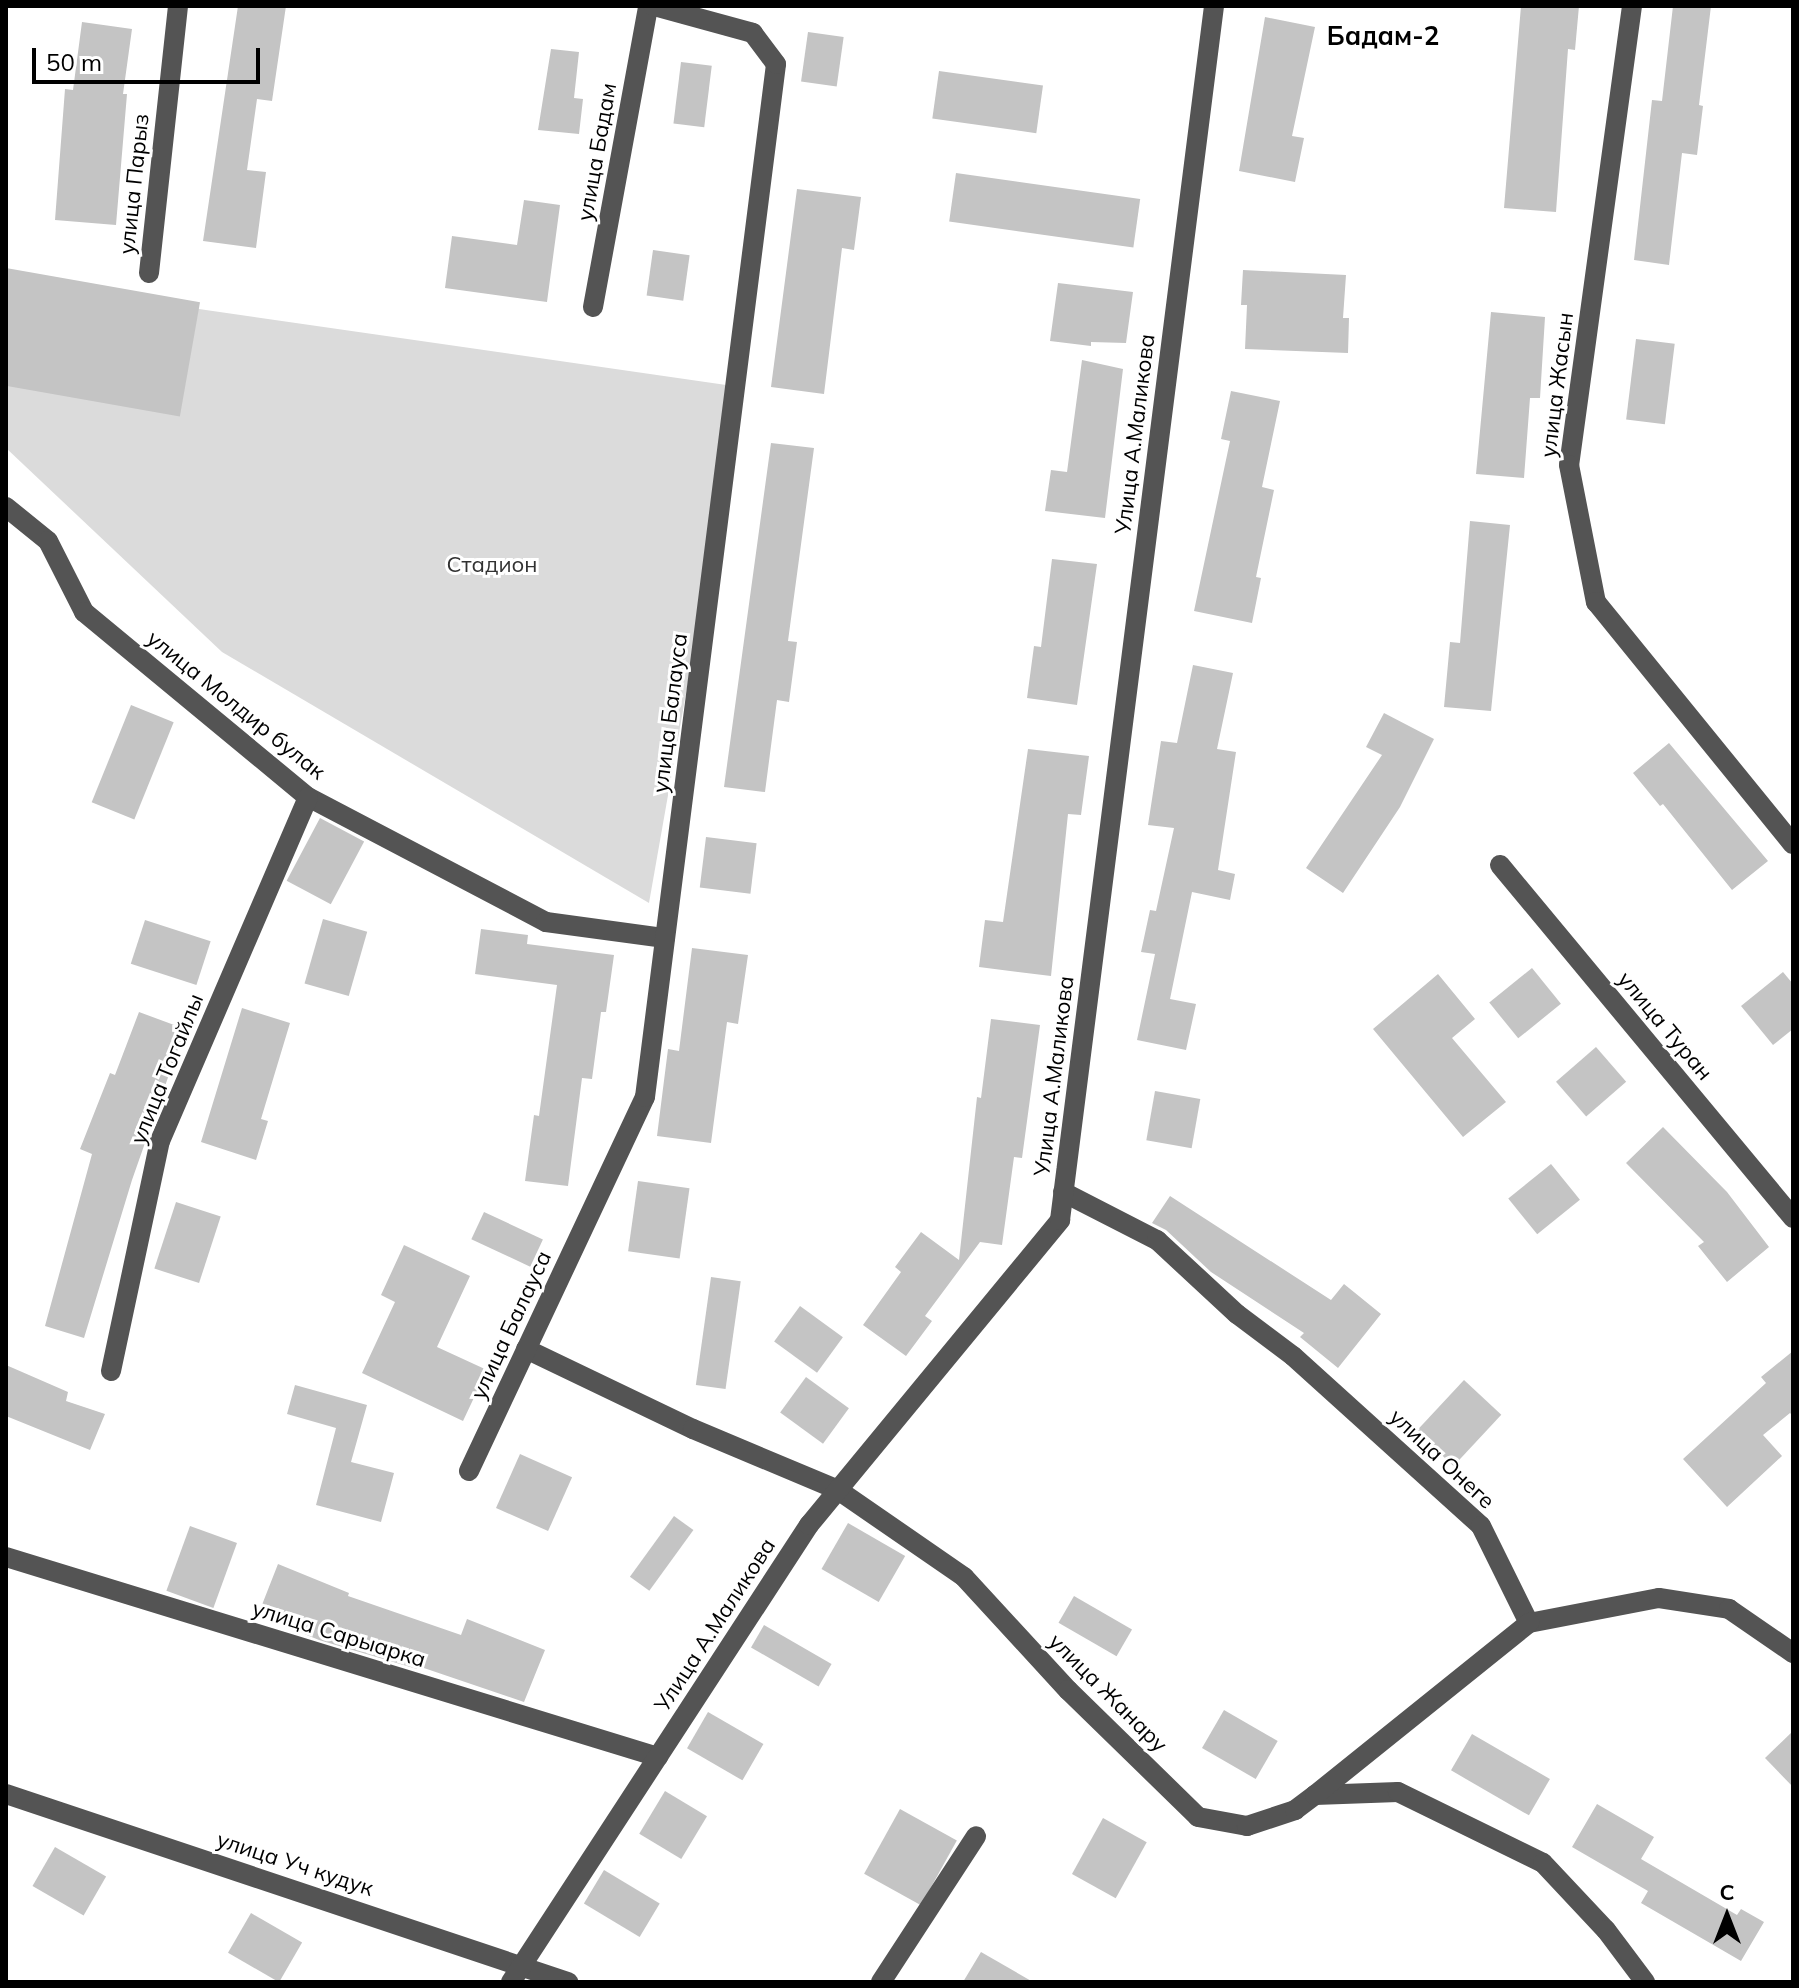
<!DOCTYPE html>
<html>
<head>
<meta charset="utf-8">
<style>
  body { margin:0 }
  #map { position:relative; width:1799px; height:1988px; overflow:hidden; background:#fff; font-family:Mulish,sans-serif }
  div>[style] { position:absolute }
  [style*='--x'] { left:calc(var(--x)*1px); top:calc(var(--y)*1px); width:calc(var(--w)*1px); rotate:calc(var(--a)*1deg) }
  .green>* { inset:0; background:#dbdbdb }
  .building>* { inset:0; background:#c4c4c4; transform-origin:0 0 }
  .minor>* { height:20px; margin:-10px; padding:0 10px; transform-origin:10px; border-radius:10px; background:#545454 }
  span { translate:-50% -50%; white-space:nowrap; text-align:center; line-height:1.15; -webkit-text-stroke:6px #fff; paint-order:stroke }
  .street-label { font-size:22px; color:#000 }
  .park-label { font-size:22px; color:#323232 }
  .quarter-label { font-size:26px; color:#000; font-weight:700 }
  .frame { position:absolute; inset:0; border:8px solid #000; pointer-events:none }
  .north { position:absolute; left:1687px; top:1876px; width:80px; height:80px; -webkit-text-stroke:6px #fff; paint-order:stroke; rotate:0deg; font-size:22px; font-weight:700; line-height:32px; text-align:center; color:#000 }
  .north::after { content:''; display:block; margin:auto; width:28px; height:36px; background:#000; clip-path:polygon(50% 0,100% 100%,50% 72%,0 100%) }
  .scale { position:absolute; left:32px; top:48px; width:228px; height:36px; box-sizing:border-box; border:4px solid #000; border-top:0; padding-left:10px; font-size:24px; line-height:28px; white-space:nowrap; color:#000; -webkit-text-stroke:6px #fff; paint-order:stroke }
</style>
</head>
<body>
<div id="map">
  <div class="green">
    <i style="clip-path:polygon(19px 283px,740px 387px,649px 903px,222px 652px,6px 448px,6px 292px)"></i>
  </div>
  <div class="building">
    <i style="clip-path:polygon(238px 6px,286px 6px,272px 101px,257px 99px,247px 170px,266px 172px,256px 248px,203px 241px)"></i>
    <i style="clip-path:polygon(1521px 6px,1579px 6px,1575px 50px,1568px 49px,1556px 212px,1504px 208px)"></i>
    <i style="clip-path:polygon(1673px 6px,1711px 6px,1699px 105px,1703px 106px,1697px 155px,1682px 153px,1669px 265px,1634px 260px,1652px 100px,1662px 101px)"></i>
    <i style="clip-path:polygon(1265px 17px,1315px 27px,1292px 136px,1304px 138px,1295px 182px,1239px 171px)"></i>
    <i style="clip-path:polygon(82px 22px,132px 29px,123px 94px,127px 94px,116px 225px,55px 220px,65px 89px,73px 90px)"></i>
    <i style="left:808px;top:32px;width:36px;height:50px;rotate:8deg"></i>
    <i style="clip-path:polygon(551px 49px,579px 52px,574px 98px,583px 99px,579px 134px,538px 130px)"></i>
    <i style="left:681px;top:62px;width:31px;height:62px;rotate:7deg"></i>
    <i style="left:939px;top:71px;width:105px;height:48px;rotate:8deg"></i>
    <i style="left:956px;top:173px;width:186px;height:49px;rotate:8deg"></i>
    <i style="clip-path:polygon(797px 189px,861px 197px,854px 250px,842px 248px,824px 394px,771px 387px)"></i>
    <i style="clip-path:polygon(524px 200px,560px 205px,547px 302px,445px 288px,452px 236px,517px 245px)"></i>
    <i style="left:653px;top:250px;width:37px;height:46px;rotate:8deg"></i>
    <i style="left:6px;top:268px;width:197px;height:116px;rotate:10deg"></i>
    <i style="clip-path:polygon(1243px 270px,1346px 275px,1343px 318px,1349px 318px,1348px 353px,1245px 349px,1247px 305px,1241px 305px)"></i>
    <i style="clip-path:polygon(1058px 283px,1133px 292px,1126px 343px,1091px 342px,1091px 346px,1050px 341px)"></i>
    <i style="clip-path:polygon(1491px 312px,1545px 317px,1540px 398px,1530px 398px,1524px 478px,1476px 474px)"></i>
    <i style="left:1636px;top:339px;width:39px;height:81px;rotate:7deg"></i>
    <i style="clip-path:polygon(1082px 360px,1123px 369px,1105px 518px,1045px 511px,1051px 470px,1067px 472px)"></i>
    <i style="clip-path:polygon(1231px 391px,1280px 401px,1262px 487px,1274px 490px,1256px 577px,1261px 578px,1252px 623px,1194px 611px,1230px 441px,1221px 439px)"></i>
    <i style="clip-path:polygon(771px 443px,814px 448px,788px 641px,797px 642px,789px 702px,777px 700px,765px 792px,724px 787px)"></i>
    <i style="clip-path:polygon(1470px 521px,1510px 525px,1491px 711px,1444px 707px,1450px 642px,1460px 643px)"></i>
    <i style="clip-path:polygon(1052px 559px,1097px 564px,1077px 705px,1027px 698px,1034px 646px,1041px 647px)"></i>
    <i style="clip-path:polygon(1193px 665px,1233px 673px,1217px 749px,1236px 752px,1218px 870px,1235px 874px,1230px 900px,1192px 892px,1170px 999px,1196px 1004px,1186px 1050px,1137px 1040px,1155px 954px,1141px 952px,1150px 910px,1156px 911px,1174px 828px,1148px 825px,1161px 741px,1177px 743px)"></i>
    <i style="left:131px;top:705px;width:46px;height:105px;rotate:22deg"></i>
    <i style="clip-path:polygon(1384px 713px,1434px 739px,1400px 807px,1343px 893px,1306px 868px,1382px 755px,1366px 747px)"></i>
    <i style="clip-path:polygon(1669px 743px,1768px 861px,1732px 890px,1663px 804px,1660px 806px,1633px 773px)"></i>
    <i style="clip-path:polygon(1028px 749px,1089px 756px,1081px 815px,1068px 814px,1051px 976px,979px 967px,985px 920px,1003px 922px)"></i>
    <i style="left:320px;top:818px;width:50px;height:71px;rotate:28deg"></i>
    <i style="left:706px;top:837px;width:51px;height:51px;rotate:7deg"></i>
    <i style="left:323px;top:919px;width:46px;height:67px;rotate:16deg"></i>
    <i style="left:145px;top:920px;width:69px;height:46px;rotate:18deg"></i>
    <i style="clip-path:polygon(481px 929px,528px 935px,527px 944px,614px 955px,606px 1012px,601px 1012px,592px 1079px,582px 1078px,568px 1186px,525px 1181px,534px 1115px,539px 1116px,557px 985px,475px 974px)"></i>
    <i style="clip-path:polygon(692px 948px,748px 955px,738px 1024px,727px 1022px,711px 1143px,657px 1136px,668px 1049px,679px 1051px)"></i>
    <i style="left:1532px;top:968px;width:46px;height:55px;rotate:51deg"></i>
    <i style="clip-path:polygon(1783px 972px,1793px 984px,1793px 1029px,1773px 1045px,1741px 1006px)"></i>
    <i style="clip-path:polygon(1438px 974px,1475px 1019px,1452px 1038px,1506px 1102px,1463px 1137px,1373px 1029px)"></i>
    <i style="clip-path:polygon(242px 1008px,290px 1023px,261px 1119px,268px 1121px,256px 1160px,201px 1142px)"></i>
    <i style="clip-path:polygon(139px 1012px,185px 1029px,132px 1180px,84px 1338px,45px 1326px,92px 1154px,80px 1149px,110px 1073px,115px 1075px)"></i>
    <i style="clip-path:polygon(991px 1019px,1040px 1025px,1022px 1158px,1014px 1157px,1002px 1245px,980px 1242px,925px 1316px,932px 1321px,906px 1356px,863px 1325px,901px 1272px,895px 1267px,921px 1232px,959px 1260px,977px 1097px,981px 1098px)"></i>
    <i style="left:1596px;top:1047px;width:46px;height:53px;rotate:49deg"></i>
    <i style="left:1155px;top:1091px;width:46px;height:50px;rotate:10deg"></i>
    <i style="clip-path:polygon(1663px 1127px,1727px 1192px,1769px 1247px,1727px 1282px,1698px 1246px,1704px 1242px,1626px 1163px)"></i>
    <i style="left:1551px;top:1164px;width:46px;height:55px;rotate:51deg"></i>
    <i style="left:638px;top:1181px;width:52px;height:71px;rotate:8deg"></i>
    <i style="clip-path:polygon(1170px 1196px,1331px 1300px,1344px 1284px,1381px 1314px,1338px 1368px,1300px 1337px,1304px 1333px,1211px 1272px,1166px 1230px,1152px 1223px)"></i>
    <i style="left:176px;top:1202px;width:47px;height:70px;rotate:18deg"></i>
    <i style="left:484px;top:1212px;width:65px;height:30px;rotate:25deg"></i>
    <i style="clip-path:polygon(404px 1245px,470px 1276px,437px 1347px,487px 1370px,463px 1421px,362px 1373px,395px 1302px,381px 1295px)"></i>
    <i style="left:711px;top:1277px;width:30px;height:109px;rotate:8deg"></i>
    <i style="left:800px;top:1306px;width:53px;height:44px;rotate:36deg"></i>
    <i style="clip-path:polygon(1793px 1351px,1793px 1416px,1790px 1413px,1763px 1435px,1782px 1456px,1727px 1507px,1683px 1459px,1766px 1383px,1761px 1377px)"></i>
    <i style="clip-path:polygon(6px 1365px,68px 1392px,66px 1401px,105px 1414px,90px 1450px,6px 1416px)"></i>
    <i style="left:806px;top:1377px;width:53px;height:44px;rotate:36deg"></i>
    <i style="left:1464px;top:1380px;width:51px;height:70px;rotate:43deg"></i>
    <i style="clip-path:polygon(295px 1385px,367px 1405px,351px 1462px,394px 1473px,381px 1522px,316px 1505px,336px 1428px,287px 1414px)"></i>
    <i style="left:520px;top:1454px;width:57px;height:59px;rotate:24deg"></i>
    <i style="left:674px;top:1516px;width:24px;height:75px;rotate:36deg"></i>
    <i style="left:848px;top:1523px;width:66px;height:53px;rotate:30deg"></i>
    <i style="left:190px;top:1526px;width:50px;height:69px;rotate:20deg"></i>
    <i style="clip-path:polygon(278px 1564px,349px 1593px,348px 1596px,461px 1635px,467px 1619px,545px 1650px,524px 1702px,418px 1666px,417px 1669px,319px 1640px,258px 1615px)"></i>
    <i style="left:1074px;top:1596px;width:67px;height:31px;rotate:30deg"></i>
    <i style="left:764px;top:1625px;width:78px;height:26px;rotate:30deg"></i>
    <i style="left:1224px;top:1710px;width:62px;height:44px;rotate:30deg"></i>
    <i style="left:708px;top:1712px;width:64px;height:42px;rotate:30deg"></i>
    <i style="clip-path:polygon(1793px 1731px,1793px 1787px,1765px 1758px)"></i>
    <i style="left:1472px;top:1734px;width:90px;height:42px;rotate:30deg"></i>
    <i style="left:665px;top:1791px;width:49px;height:50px;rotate:31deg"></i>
    <i style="clip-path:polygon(1597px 1804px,1654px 1837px,1641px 1859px,1737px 1915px,1741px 1909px,1764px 1922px,1741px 1961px,1641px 1903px,1648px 1891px,1572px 1847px)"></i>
    <i style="left:900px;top:1809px;width:65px;height:74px;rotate:29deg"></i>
    <i style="left:1103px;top:1818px;width:50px;height:64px;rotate:29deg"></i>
    <i style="left:55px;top:1847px;width:59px;height:45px;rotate:30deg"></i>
    <i style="left:604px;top:1870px;width:65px;height:39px;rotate:31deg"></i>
    <i style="left:251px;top:1913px;width:59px;height:46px;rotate:30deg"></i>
    <i style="clip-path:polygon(981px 1952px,1033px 1982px,963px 1982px)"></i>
  </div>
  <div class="minor">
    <i style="--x:1632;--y:6;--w:463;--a:97.8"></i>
    <i style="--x:1569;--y:465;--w:140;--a:78.9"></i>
    <i style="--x:1596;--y:602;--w:312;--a:50.9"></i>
    <i style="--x:149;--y:273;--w:269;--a:-83.8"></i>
    <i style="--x:593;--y:307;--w:306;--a:-79.6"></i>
    <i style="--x:6;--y:507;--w:54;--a:39"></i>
    <i style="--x:48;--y:541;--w:80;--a:63.1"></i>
    <i style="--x:84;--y:612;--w:291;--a:39.6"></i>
    <i style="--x:308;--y:797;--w:269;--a:27.7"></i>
    <i style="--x:546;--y:922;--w:120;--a:7.7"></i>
    <i style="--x:1500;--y:865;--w:459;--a:50.3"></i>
    <i style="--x:1063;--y:1192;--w:106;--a:27.1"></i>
    <i style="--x:1157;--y:1240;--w:109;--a:42.8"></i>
    <i style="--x:1237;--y:1314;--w:70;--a:36.9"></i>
    <i style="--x:1293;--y:1356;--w:253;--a:42.1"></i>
    <i style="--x:1481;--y:1526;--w:108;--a:63.7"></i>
    <i style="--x:1529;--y:1623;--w:132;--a:-10.9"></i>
    <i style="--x:1659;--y:1598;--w:71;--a:8.9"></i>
    <i style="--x:1729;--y:1609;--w:78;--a:34.5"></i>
    <i style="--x:526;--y:1349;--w:185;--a:25.6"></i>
    <i style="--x:693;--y:1429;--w:157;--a:22.8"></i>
    <i style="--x:838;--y:1490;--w:153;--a:34.6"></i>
    <i style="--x:964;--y:1577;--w:154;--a:47.4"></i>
    <i style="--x:1068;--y:1690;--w:182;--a:44.3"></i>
    <i style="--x:1198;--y:1817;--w:50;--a:10.4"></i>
    <i style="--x:1247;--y:1826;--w:51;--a:-18.4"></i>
    <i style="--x:1295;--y:1810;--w:25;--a:-37"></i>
    <i style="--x:1315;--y:1795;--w:83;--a:-2.1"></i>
    <i style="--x:1398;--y:1792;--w:161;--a:26.1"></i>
    <i style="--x:1543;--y:1863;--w:92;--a:46.8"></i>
    <i style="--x:1606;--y:1930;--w:65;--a:53.1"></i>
    <i style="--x:111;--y:1371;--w:235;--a:-78"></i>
    <i style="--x:160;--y:1141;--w:374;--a:-66.7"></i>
    <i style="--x:469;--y:1471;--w:413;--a:-64.8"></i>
    <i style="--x:645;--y:1097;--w:1041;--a:-82.77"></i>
    <i style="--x:776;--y:64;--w:39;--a:-127"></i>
    <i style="--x:753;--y:33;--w:103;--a:-164.7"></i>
    <i style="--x:6;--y:1557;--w:682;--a:17.05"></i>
    <i style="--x:6;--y:1794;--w:593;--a:18.5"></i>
    <i style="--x:1315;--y:1795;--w:275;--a:-38.8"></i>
    <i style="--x:511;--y:1982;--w:546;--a:-56.89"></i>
    <i style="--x:809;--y:1525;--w:395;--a:-50.5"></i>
    <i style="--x:1060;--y:1220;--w:1224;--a:-82.77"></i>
    <i style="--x:881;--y:1982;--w:174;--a:-56.9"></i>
  </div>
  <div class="street-label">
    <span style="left:597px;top:152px;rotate:-80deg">улица Бадам</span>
    <span style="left:134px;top:184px;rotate:-84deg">улица Парыз</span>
    <span style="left:1557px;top:385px;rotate:-83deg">улица Жасын</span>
    <span style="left:1135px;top:434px;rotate:-83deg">Улица А.Маликова</span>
    <span style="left:236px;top:705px;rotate:39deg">улица Молдир булак</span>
    <span style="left:670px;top:713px;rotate:-83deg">улица Балауса</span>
    <span style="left:1665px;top:1026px;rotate:50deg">улица Туран</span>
    <span style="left:167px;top:1069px;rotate:-68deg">улица Тогайлы</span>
    <span style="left:1054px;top:1076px;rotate:-83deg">Улица А.Маликова</span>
    <span style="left:511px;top:1325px;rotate:-65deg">улица Балауса</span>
    <span style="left:1442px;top:1459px;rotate:43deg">улица Онеге</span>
    <span style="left:715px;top:1625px;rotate:-57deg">Улица А.Маликова</span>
    <span style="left:339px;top:1634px;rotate:17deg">улица Сарыарка</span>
    <span style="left:1108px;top:1693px;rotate:45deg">улица Жанару</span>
    <span style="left:295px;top:1864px;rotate:18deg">улица Уч кудук</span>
  </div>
  <div class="park-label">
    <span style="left:492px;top:565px">Стадион</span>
  </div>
  <div class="quarter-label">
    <span style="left:1383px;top:36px">Бадам-2</span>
  </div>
  <div class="frame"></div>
  <div class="north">С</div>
  <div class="scale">50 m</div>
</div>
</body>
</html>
